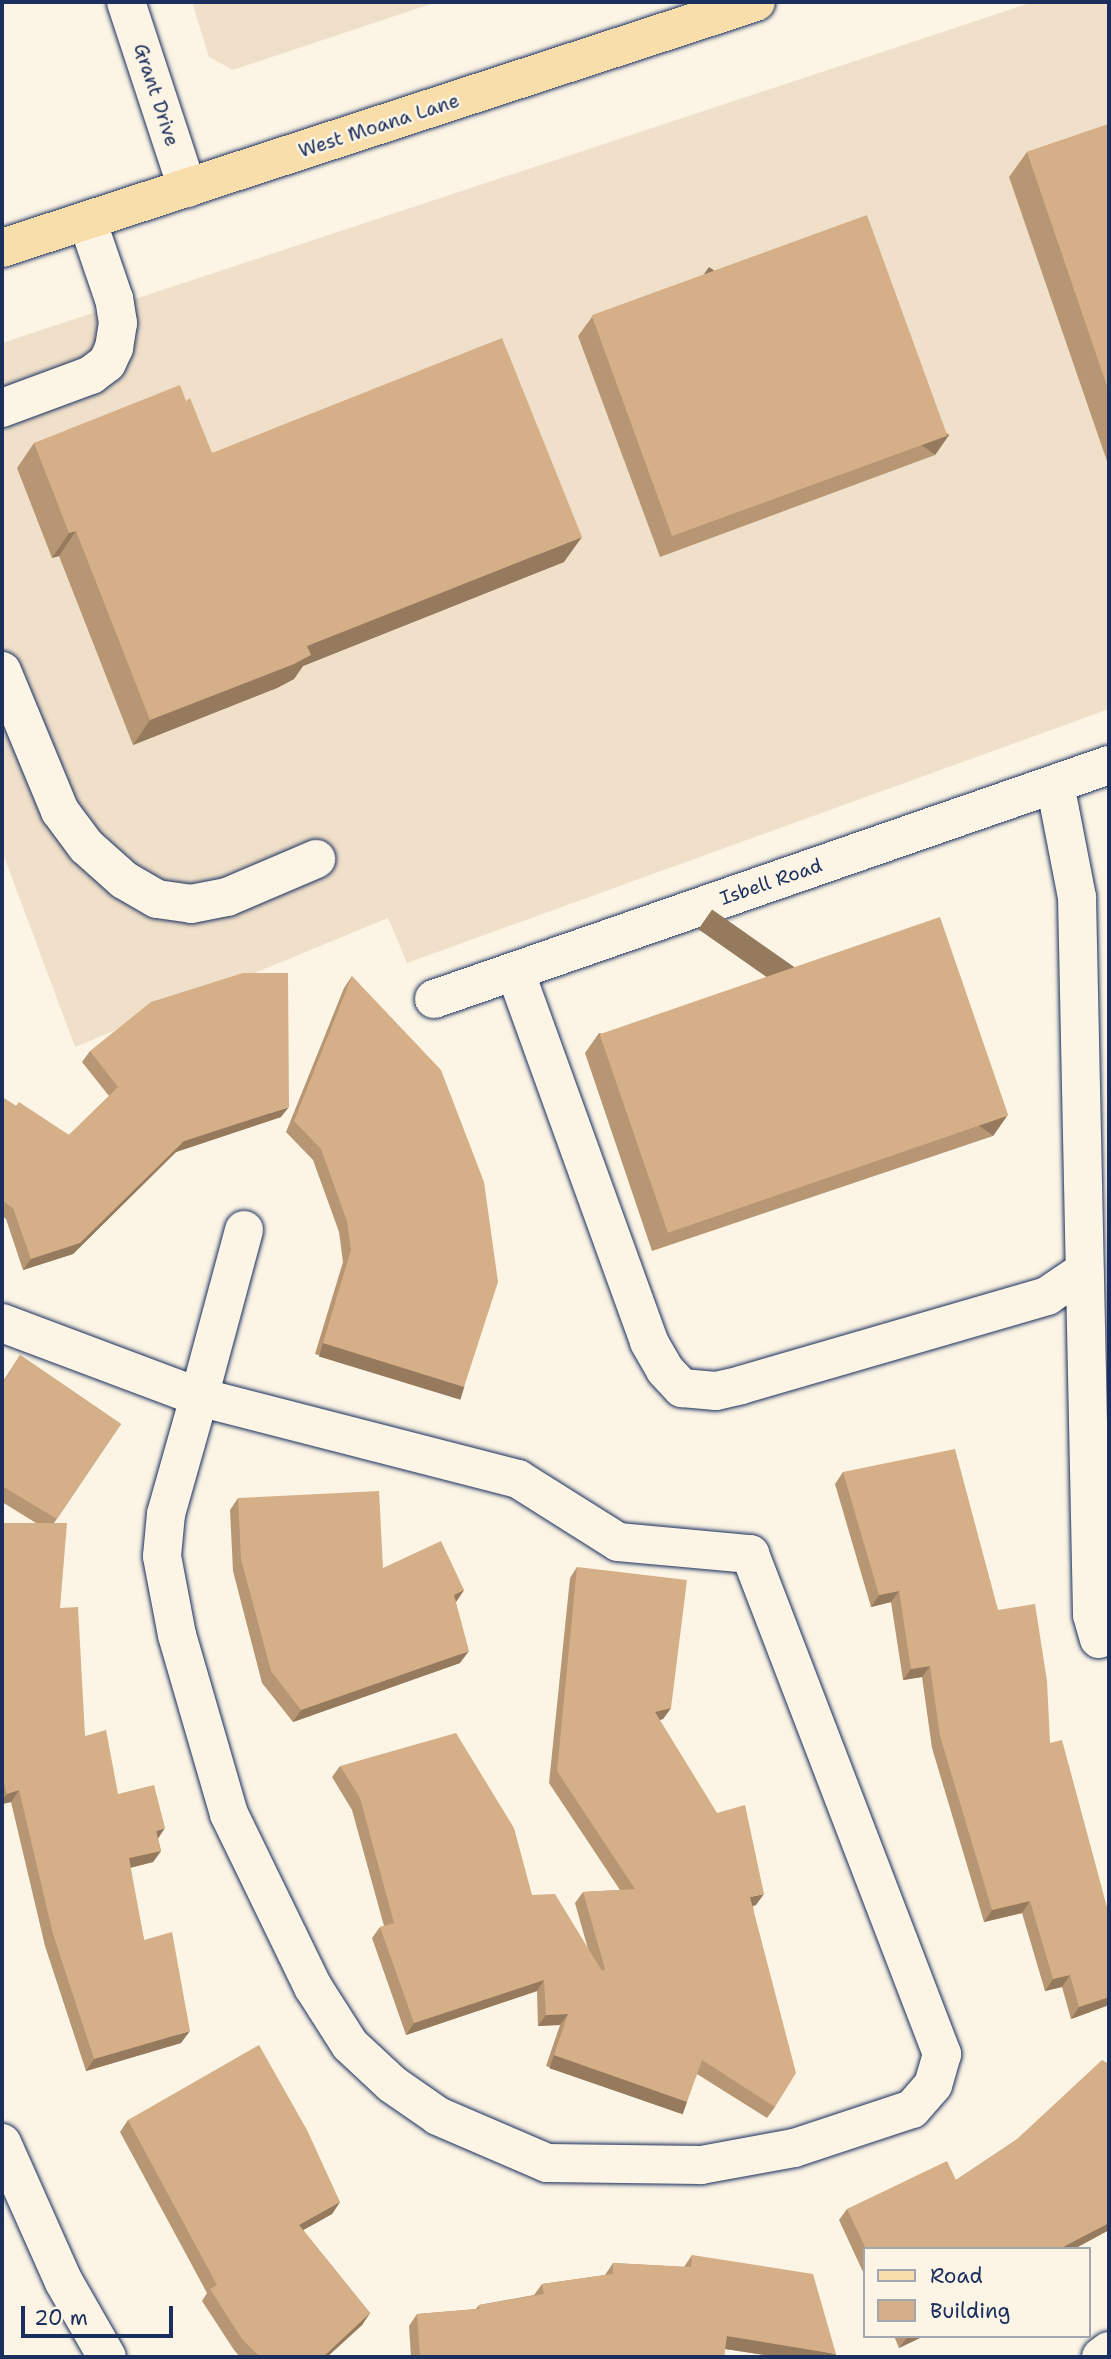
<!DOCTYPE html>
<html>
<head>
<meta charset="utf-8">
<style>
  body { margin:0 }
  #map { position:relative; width:1111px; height:2359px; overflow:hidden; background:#fcf5e5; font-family:"Shantell Sans",sans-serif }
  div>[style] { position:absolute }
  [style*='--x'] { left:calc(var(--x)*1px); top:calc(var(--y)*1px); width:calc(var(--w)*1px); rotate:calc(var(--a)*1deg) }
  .built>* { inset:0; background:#f0e0c9 }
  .roads { filter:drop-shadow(0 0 2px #1b2f5e) drop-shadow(0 0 2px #1b2f5e) }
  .minor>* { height:38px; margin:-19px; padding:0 19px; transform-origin:19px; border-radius:19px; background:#fcf5e5 }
  .major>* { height:38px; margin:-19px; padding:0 19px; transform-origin:19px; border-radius:19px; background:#f8deab }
  .wall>* { inset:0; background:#b79674 }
  .shaded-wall>* { inset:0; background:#957a5e; transform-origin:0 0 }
  .building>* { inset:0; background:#d5af87; transform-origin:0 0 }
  span { translate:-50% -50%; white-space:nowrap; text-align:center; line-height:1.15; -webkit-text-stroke:5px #fcf5e5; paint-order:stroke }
  .street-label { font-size:19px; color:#1b2f5e }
  .frame { position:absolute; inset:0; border:4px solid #1b2f5e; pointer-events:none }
  .legend { position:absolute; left:863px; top:2247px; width:228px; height:91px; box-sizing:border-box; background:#fcf5e5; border:2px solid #a2a6af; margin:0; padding:9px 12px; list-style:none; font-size:21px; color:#1b2f5e }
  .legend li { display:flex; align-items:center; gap:14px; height:35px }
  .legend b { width:35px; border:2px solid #a2a6af }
  .scale { position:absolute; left:21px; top:2306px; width:152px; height:32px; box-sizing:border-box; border:4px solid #1b2f5e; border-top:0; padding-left:9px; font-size:21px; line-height:24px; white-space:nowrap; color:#1b2f5e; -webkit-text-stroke:5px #fcf5e5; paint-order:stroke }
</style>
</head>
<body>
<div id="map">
  <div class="built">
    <i style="clip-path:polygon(192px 2px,437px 2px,233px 70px,209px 57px)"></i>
    <i style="clip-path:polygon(1033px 2px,1109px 2px,1109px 709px,407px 963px,388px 918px,75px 1047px,2px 851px,2px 343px)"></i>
  </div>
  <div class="roads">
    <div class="minor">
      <i style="--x:126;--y:2;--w:196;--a:71.8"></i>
      <i style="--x:2;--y:408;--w:95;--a:-20.3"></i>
      <i style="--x:91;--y:375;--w:20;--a:-37"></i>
      <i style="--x:107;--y:363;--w:17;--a:-65"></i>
      <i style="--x:114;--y:348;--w:25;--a:-81"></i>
      <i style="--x:118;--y:323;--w:24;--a:-99"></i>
      <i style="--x:114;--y:299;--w:83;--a:-108.9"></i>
      <i style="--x:2;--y:671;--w:152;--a:67.5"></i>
      <i style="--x:60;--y:811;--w:44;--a:53.4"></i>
      <i style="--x:86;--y:846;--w:51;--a:41.8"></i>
      <i style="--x:124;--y:880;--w:38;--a:30"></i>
      <i style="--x:157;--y:899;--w:34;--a:8"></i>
      <i style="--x:191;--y:904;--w:37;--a:-11"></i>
      <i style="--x:227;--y:897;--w:97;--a:-23.1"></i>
      <i style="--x:1055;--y:784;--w:115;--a:79"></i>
      <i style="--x:1077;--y:897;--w:718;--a:88.8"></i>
      <i style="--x:1092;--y:1615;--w:25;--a:74"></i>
      <i style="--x:515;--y:971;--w:394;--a:70.1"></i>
      <i style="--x:649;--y:1342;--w:32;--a:60"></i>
      <i style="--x:665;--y:1370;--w:25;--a:47"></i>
      <i style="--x:682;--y:1388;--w:34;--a:5"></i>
      <i style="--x:716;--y:1391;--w:26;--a:-13"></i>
      <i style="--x:741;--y:1385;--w:319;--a:-16.2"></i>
      <i style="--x:1047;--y:1296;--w:45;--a:-34"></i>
      <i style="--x:434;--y:999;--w:714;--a:-19.12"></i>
      <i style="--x:2;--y:1323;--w:210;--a:20.6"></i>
      <i style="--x:199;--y:1397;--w:173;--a:-74.9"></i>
      <i style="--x:199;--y:1397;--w:329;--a:14.4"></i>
      <i style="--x:518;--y:1479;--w:118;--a:32.2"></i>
      <i style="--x:618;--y:1542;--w:133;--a:5.2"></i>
      <i style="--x:750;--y:1554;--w:536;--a:68.99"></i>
      <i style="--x:942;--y:2054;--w:32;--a:106"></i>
      <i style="--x:933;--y:2085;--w:32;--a:131"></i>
      <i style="--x:912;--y:2109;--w:124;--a:161.7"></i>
      <i style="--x:794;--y:2148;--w:95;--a:169.6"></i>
      <i style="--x:701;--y:2165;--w:154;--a:-179.3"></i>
      <i style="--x:547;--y:2163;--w:119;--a:-156.7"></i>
      <i style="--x:438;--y:2116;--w:56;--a:-145.2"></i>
      <i style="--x:392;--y:2084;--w:57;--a:-137.1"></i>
      <i style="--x:350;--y:2045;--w:69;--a:-122.5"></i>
      <i style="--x:313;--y:1987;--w:192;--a:-115.9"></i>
      <i style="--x:229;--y:1814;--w:186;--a:-106.2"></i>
      <i style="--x:177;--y:1635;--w:80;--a:-100.8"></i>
      <i style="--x:162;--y:1556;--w:42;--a:-84.6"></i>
      <i style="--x:166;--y:1514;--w:122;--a:-74.2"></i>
      <i style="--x:2;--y:2143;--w:152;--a:66"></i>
      <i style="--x:64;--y:2282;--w:86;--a:60.2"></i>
      <i style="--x:1101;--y:2357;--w:10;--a:-37"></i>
    </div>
    <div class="major">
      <i style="--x:2;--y:248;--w:793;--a:-18.07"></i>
    </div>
  </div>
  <div class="wall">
    <i style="clip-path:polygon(1109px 124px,1109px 467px,1009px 177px,1027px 152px)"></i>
    <i style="clip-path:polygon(592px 317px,949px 435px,935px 455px,660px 557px,578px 336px)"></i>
    <i style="clip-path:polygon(186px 401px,212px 453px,564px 562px,303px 666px,294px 679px,277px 688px,133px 745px,59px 556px,52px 558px,17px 468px,34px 443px)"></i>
    <i style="clip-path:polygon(352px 976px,456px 1398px,315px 1354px,343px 1262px,339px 1232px,313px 1160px,286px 1132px,344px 988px)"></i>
    <i style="clip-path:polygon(599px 1033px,1007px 1116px,993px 1136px,652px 1251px,585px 1053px)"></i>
    <i style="clip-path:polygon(90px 1051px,281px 1117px,176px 1152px,73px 1254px,23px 1270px,6px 1219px,2px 1216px,2px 1097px,16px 1106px,69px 1135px,109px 1096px,82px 1062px)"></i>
    <i style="clip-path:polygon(20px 1355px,121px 1424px,54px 1523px,60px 1608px,85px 1736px,118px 1794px,158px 1838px,161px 1851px,153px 1862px,130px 1868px,144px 1940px,181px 2043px,86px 2071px,45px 1946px,11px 1802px,2px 1804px,2px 1523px,36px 1523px,2px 1502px,2px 1383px)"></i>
    <i style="clip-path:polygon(843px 1472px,998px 1610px,1050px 1743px,1108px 1911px,1109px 1911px,1109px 2005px,1071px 2019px,1062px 1987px,1045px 1991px,1022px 1913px,984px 1922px,932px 1748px,922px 1677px,903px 1680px,891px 1602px,871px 1607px,835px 1484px)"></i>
    <i style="clip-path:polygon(238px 1498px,383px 1568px,464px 1590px,456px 1602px,460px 1663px,293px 1722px,262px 1683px,233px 1571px,230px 1510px)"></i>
    <i style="clip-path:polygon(577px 1567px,671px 1708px,663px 1719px,659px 1720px,756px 1905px,753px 1906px,775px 2107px,767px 2118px,697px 2074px,679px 2113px,546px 2066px,560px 2025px,538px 2026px,537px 1991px,406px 2035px,372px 1938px,380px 1927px,384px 1926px,352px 1810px,332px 1777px,340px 1766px,532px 1895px,588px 1949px,575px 1903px,583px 1892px,620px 1890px,549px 1783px,570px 1578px)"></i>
    <i style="clip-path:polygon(1109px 2064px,1109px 2230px,1074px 2249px,864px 2249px,864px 2274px,839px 2220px,847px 2209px,956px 2180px,1016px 2140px)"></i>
    <i style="clip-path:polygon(128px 2120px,340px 2202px,332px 2214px,303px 2230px,370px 2313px,362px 2325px,327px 2357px,240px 2357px,234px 2350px,202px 2301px,207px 2293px,120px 2132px)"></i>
    <i style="clip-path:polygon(692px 2255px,834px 2357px,778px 2357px,725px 2349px,724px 2357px,411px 2357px,409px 2326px,417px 2314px,476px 2309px,479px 2305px,534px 2295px,542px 2284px,605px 2275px,613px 2263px,684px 2267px)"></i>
    <i style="clip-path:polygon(894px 2336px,924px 2336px,899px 2348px)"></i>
  </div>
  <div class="shaded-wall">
    <i style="left:949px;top:435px;width:24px;height:293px;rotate:125deg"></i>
    <i style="clip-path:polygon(76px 531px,59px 556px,52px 558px,69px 533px)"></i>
    <i style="clip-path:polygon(582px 537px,564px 562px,303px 666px,294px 679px,277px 688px,133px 745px,150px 720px,307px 646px)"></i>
    <i style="clip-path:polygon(289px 1107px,281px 1117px,176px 1152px,73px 1254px,23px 1270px,31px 1259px,184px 1141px)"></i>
    <i style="left:1007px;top:1116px;width:24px;height:360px;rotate:125deg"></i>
    <i style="left:323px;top:1343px;width:148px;height:14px;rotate:17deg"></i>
    <i style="clip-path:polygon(464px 1590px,456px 1602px,454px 1595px)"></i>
    <i style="clip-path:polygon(899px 1591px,891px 1602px,871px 1607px,879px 1595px)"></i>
    <i style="clip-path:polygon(469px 1651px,460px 1663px,293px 1722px,301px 1710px)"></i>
    <i style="clip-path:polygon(930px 1666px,922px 1677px,903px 1680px,911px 1669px)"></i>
    <i style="clip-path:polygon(671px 1708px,663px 1719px,647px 1724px,655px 1712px)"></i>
    <i style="clip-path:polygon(19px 1790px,11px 1802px,2px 1804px,2px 1801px,7px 1794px)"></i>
    <i style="clip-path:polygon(165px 1828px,157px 1840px,156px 1831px)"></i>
    <i style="clip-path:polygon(161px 1851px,153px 1862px,121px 1870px,129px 1858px)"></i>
    <i style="clip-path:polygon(764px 1894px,756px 1905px,743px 1908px,750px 1897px)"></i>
    <i style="clip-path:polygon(1030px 1901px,1022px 1913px,984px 1922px,992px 1910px)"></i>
    <i style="clip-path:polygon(1070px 1975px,1062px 1987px,1045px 1991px,1053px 1979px)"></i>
    <i style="clip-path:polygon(544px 1980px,537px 1991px,406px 2035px,414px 2023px)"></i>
    <i style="clip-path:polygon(1109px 1997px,1109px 2005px,1071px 2019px,1079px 2007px)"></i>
    <i style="clip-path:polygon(568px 2014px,560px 2025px,538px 2026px,546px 2015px)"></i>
    <i style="clip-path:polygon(190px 2031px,181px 2043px,86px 2071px,94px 2059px)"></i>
    <i style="left:554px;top:2055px;width:141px;height:14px;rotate:19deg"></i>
    <i style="clip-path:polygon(340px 2202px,332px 2214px,291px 2237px,299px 2225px)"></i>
    <i style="clip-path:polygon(1109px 2223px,1109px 2230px,1074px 2249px,1059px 2249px)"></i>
    <i style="clip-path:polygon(370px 2313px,362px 2325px,327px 2357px,323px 2357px)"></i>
    <i style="clip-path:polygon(727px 2336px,836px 2354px,834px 2357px,778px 2357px,719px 2348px)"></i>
    <i style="clip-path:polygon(908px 2336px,924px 2336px,899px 2348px)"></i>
  </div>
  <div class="building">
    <i style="clip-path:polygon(1109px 124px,1109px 392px,1027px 152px)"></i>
    <i style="left:867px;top:215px;width:235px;height:293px;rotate:70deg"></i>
    <i style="clip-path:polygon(502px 338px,582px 537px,307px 646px,311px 655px,294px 664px,150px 720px,76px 531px,69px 533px,34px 443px,180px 385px,186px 401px,190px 398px,212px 453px)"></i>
    <i style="left:940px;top:917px;width:210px;height:360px;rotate:71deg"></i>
    <i style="clip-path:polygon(243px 973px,288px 973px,289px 1107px,184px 1141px,80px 1243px,31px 1259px,13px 1208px,2px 1200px,2px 1097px,16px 1106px,19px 1102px,69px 1135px,118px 1087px,90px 1051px,151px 1002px)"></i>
    <i style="clip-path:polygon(352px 976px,441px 1070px,484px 1182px,498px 1282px,464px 1387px,323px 1343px,351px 1250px,347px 1221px,321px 1149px,294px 1121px)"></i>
    <i style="clip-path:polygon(20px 1355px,121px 1424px,57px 1519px,2px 1486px,2px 1385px)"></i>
    <i style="clip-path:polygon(955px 1449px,998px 1610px,1035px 1604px,1047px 1681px,1050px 1743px,1062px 1740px,1108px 1911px,1109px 1911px,1109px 1997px,1079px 2007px,1070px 1975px,1053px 1979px,1030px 1901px,992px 1910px,940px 1736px,930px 1666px,911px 1669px,899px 1591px,879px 1595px,843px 1472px)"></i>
    <i style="clip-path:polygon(379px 1491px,383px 1568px,441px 1541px,464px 1590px,454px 1595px,469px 1651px,301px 1710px,271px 1671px,241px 1559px,238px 1498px)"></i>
    <i style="clip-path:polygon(2px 1523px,67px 1523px,60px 1608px,78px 1607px,85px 1736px,106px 1730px,118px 1794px,154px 1785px,165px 1828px,156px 1831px,161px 1851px,129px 1858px,144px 1940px,172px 1932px,190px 2031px,94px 2059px,53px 1934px,19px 1790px,7px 1794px,2px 1776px)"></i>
    <i style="clip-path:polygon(577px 1567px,687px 1580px,671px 1708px,655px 1712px,717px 1813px,745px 1805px,764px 1894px,750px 1897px,796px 2073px,775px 2107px,702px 2060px,687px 2102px,554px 2055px,568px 2014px,546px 2015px,544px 1980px,414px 2023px,380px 1927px,394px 1923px,360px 1798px,340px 1766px,456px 1733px,514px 1828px,532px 1895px,555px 1894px,602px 1971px,605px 1969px,583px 1892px,635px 1889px,557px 1771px)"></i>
    <i style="clip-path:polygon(259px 2045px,307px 2130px,340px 2202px,299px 2225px,370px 2313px,323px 2357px,260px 2357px,242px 2339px,210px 2289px,217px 2285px,128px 2120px)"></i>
    <i style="clip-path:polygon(1102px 2060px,1109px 2064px,1109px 2223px,1059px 2249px,866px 2249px,847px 2209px,947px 2161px,956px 2180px,1016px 2140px)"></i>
    <i style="clip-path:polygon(692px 2255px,813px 2274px,836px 2354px,727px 2336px,724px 2357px,420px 2357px,417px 2314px,479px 2309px,479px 2305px,544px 2294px,542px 2284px,613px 2274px,613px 2263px,691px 2267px)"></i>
  </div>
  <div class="street-label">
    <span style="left:156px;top:95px;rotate:72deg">Grant Drive</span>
    <span style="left:379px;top:126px;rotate:-18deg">West Moana Lane</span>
    <span style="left:771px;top:882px;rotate:-19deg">Isbell Road</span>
  </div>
  <div class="frame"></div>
  <ul class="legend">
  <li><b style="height:9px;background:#f8deab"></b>Road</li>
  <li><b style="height:19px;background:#d5af87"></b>Building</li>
  </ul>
  <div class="scale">20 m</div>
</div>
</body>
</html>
